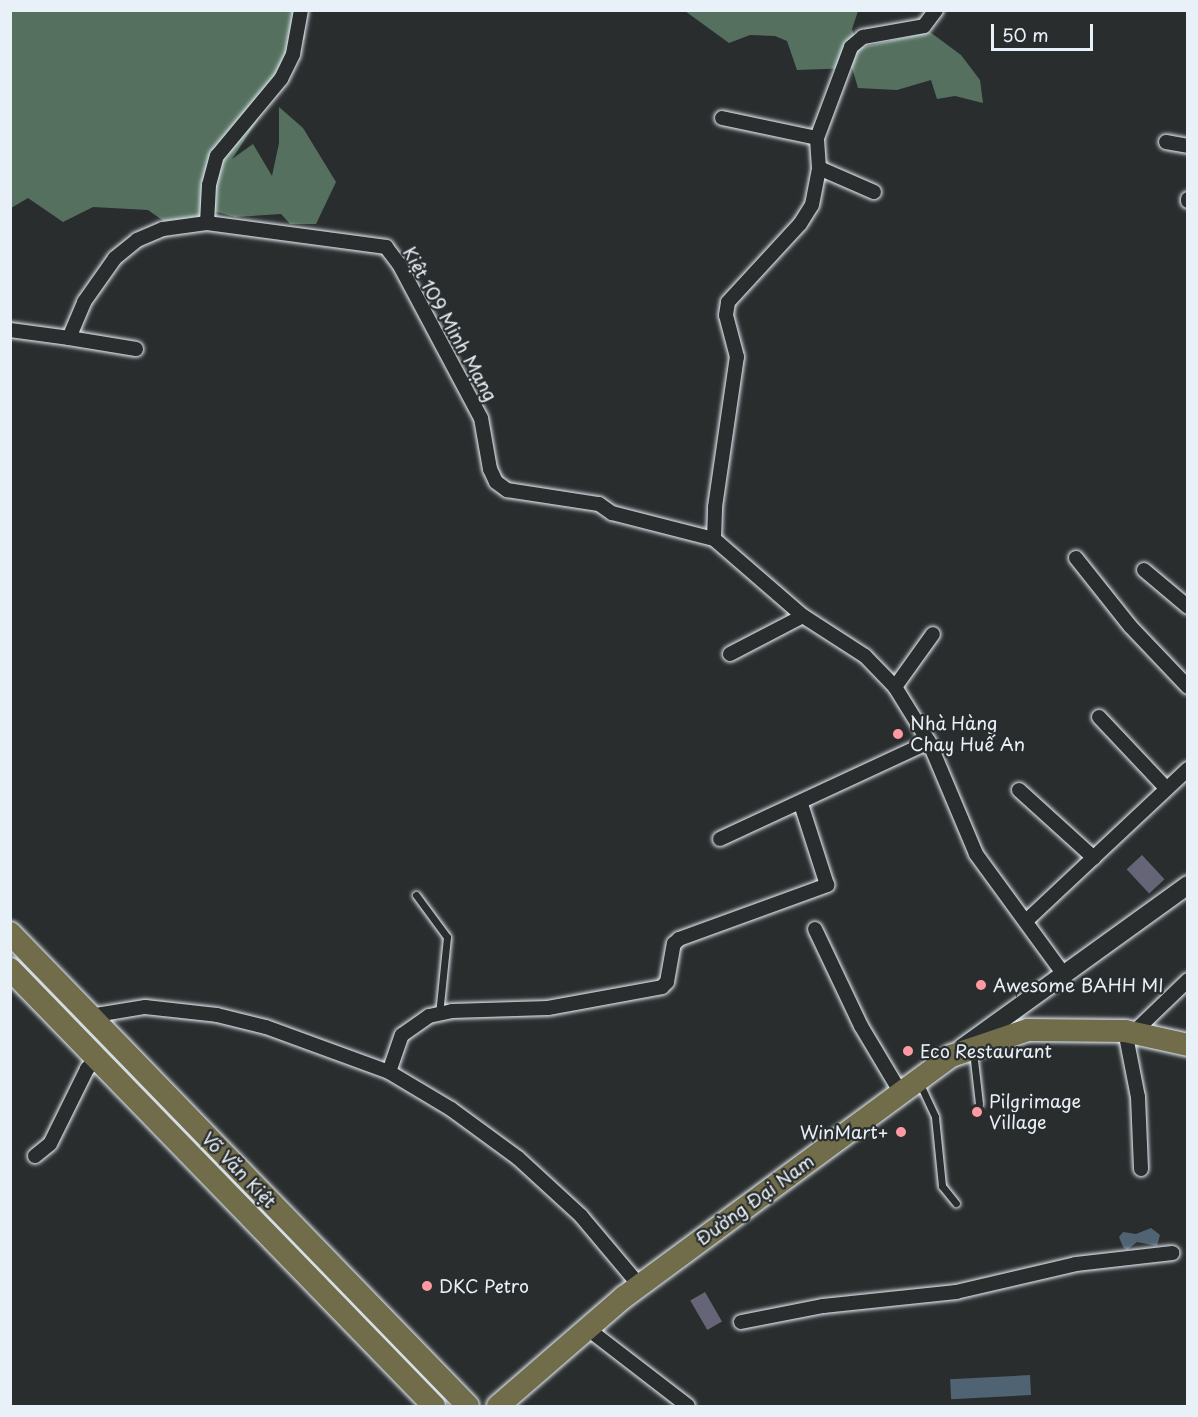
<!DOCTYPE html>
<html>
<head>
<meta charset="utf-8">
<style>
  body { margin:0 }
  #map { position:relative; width:1198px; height:1417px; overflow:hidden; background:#2a2d2e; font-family:"Playpen Sans",sans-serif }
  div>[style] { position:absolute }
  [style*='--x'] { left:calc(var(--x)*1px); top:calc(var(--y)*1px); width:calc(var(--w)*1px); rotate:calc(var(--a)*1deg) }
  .green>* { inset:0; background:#55705f }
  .water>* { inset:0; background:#506373; transform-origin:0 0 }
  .building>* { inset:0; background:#666577; transform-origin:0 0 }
  .roads { filter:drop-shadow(0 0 2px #e8f1f8) drop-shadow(0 0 2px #e8f1f8) }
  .service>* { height:7px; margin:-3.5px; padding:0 3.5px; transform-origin:3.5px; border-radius:3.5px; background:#2a2d2e }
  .minor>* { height:14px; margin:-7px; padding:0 7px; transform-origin:7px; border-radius:7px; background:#2a2d2e }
  .tertiary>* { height:18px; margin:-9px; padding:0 9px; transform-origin:9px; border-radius:9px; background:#2a2d2e }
  .primary>* { height:22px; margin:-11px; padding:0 11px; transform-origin:11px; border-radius:11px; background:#716d4b }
  .trunk>* { height:22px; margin:-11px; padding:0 11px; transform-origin:11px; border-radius:11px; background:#716d4b }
  .dots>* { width:16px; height:16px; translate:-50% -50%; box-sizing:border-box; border:3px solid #2a2d2e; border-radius:50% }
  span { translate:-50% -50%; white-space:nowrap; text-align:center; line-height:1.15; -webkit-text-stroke:4.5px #2a2d2e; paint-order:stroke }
  .street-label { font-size:18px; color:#e8f1f8 }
  .poi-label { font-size:18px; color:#e8f1f8 }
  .left { translate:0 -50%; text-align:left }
  .right { translate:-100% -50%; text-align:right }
  .frame { position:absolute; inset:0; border:12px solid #e8f1f8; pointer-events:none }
  .scale { position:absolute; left:991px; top:24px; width:102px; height:27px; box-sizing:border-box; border:3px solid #e8f1f8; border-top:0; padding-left:8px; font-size:18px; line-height:21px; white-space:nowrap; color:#e8f1f8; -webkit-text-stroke:4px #2a2d2e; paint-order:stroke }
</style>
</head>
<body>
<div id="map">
  <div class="green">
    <i style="clip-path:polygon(11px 11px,303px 11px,305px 37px,282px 83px,232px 159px,253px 144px,272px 176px,279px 143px,279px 107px,303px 128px,336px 182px,316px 224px,290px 224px,281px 214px,235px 217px,217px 212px,192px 226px,172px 227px,148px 210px,93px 207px,63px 222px,28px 198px,11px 208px)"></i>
    <i style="clip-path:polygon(685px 11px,858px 11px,852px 29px,858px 48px,930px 32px,961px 55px,980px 80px,983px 103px,955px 96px,937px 99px,931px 80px,897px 90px,858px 88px,852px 68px,797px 70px,787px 41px,775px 36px,750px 35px,729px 43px)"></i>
  </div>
  <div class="water">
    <i style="clip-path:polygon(1151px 1228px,1160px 1235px,1157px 1246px,1137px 1242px,1127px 1250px,1123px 1247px,1119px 1237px,1123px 1232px,1136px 1234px)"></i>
    <i style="left:1030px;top:1375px;width:20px;height:80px;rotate:87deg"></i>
  </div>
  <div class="building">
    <i style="left:1142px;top:855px;width:33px;height:21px;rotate:47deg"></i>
    <i style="left:705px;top:1292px;width:34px;height:17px;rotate:60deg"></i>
  </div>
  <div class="roads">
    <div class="service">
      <i style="--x:416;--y:895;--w:52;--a:53.6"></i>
      <i style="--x:447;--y:937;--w:77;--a:95.9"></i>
      <i style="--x:973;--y:1051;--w:53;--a:83.5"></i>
      <i style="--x:919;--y:1082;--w:38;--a:65"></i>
      <i style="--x:935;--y:1117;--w:69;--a:84.2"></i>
      <i style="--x:942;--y:1186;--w:22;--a:51"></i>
    </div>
    <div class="minor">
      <i style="--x:722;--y:118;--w:97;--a:11.9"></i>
      <i style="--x:1166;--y:142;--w:22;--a:10"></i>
      <i style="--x:819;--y:168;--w:60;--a:23.6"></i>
      <i style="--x:1188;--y:199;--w:2;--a:90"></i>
      <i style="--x:207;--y:223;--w:38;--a:-87"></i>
      <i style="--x:209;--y:185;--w:30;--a:-75"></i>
      <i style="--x:217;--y:156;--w:100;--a:-50.3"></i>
      <i style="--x:281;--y:79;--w:28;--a:-64"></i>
      <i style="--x:293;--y:54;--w:45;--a:-79.7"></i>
      <i style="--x:10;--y:330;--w:60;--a:7.7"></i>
      <i style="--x:69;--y:338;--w:39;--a:-67"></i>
      <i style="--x:84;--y:302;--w:54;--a:-54.8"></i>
      <i style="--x:115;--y:258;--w:28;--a:-39"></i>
      <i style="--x:137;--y:240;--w:28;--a:-23"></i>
      <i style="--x:163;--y:229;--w:44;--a:-7.8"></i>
      <i style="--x:207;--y:223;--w:181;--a:7.6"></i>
      <i style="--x:386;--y:247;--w:21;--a:53"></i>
      <i style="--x:399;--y:264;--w:174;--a:62"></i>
      <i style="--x:481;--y:418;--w:52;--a:80"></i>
      <i style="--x:490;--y:469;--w:14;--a:65"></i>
      <i style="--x:496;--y:482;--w:14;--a:36"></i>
      <i style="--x:507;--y:490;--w:93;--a:8.7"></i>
      <i style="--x:599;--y:504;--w:16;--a:35"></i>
      <i style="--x:612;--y:513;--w:105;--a:14.3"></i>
      <i style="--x:714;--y:539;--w:118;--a:40.9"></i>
      <i style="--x:803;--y:616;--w:74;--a:32.8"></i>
      <i style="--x:865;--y:656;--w:43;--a:45.9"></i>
      <i style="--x:895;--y:687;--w:65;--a:58.3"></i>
      <i style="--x:929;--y:742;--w:121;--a:67.2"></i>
      <i style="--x:976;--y:854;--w:151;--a:53.9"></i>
      <i style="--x:69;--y:338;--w:68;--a:9.3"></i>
      <i style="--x:714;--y:539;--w:32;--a:-88"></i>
      <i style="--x:715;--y:507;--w:152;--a:-81.7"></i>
      <i style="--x:737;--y:357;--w:43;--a:-104.7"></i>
      <i style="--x:726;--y:315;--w:13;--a:-81"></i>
      <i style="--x:728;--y:302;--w:106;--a:-47.3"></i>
      <i style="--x:800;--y:224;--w:22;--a:-58"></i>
      <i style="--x:812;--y:205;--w:38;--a:-79"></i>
      <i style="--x:819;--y:168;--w:30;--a:-94"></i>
      <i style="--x:817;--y:138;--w:97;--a:-69.5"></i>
      <i style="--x:851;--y:47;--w:16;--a:-40"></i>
      <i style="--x:863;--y:37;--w:62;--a:-10.2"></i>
      <i style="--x:924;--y:26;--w:20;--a:-53"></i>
      <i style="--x:1076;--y:558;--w:87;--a:51.5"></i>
      <i style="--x:1130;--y:626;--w:84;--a:46.4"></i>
      <i style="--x:1144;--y:570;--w:57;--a:40.1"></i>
      <i style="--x:730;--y:654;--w:82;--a:-27.5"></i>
      <i style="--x:895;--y:687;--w:65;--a:-54.4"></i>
      <i style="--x:1099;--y:717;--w:98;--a:46.7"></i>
      <i style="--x:1019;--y:790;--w:101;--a:42.2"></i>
      <i style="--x:720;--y:839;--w:230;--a:-24.9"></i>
      <i style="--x:1026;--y:921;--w:222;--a:-43.2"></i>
      <i style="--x:815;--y:929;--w:107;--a:64.6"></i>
      <i style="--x:861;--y:1026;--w:78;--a:59.2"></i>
      <i style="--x:90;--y:1016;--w:56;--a:-9.3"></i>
      <i style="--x:145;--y:1007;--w:72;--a:6.3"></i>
      <i style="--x:217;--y:1015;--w:50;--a:13.8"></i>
      <i style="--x:266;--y:1027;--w:131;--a:20.1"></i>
      <i style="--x:389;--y:1072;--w:72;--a:30.8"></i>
      <i style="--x:451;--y:1109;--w:83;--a:36.2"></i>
      <i style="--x:518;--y:1158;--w:86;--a:42.6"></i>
      <i style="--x:581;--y:1216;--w:92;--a:49.9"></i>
      <i style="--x:1125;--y:1031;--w:67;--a:78.9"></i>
      <i style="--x:1138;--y:1097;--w:72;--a:87.6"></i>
      <i style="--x:1133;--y:1033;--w:76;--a:-43.9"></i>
      <i style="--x:389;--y:1072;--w:39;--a:-71"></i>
      <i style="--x:402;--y:1035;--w:33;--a:-35"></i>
      <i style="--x:429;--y:1016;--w:24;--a:-12"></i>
      <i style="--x:452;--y:1011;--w:96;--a:-1.8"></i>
      <i style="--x:548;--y:1008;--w:116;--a:-10.4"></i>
      <i style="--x:662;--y:987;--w:7;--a:-45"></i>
      <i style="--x:667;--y:982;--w:39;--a:-80"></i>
      <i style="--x:674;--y:944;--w:7;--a:-45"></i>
      <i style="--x:679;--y:939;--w:158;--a:-20"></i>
      <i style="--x:827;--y:885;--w:85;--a:-107.8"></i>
      <i style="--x:35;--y:1156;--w:19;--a:-39"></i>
      <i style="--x:50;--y:1144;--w:84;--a:-63.7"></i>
      <i style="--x:87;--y:1069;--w:15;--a:-48"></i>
      <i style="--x:741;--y:1322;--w:84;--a:-11"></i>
      <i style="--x:823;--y:1306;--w:134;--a:-6"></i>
      <i style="--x:956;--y:1292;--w:123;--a:-13.1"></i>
      <i style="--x:1076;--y:1264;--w:97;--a:-6.5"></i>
      <i style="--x:588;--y:1329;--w:126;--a:37.6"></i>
    </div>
    <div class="tertiary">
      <i style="--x:962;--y:1048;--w:279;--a:-35.8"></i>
    </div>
    <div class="primary">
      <i style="--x:10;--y:933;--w:658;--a:45.92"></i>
      <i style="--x:10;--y:969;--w:609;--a:45.87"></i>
    </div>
    <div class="trunk">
      <i style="--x:498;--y:1406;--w:167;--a:-40.9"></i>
      <i style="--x:624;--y:1297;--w:406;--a:-36.4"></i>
      <i style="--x:951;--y:1056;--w:81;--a:-18.7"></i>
      <i style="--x:1028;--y:1030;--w:97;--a:0.6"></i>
      <i style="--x:1125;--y:1031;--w:65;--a:12.5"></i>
    </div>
  </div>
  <div class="dots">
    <i style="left:898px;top:734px;background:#ff9aa2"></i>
    <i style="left:981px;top:985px;background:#ff9aa2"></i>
    <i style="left:908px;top:1051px;background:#ff9aa2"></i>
    <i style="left:977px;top:1112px;background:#ff9aa2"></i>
    <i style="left:901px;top:1132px;background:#ff9aa2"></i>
    <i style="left:427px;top:1286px;background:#ff9aa2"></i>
  </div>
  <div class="street-label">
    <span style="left:450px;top:324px;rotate:61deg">Kiệt 109 Minh Mạng</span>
    <span style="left:239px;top:1170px;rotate:46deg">Võ Văn Kiệt</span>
    <span style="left:755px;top:1200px;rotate:-36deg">Đường Đại Nam</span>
  </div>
  <div class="poi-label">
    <span class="left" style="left:910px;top:734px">Nhà Hàng<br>Chay Huế An</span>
    <span class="left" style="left:993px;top:985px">Awesome BAHH MI</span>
    <span class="left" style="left:920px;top:1051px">Eco Restaurant</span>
    <span class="left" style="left:989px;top:1112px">Pilgrimage<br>Village</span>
    <span class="right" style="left:889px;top:1132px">WinMart+</span>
    <span class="left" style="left:439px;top:1286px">DKC Petro</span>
  </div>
  <div class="frame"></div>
  <div class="scale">50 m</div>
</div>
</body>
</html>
